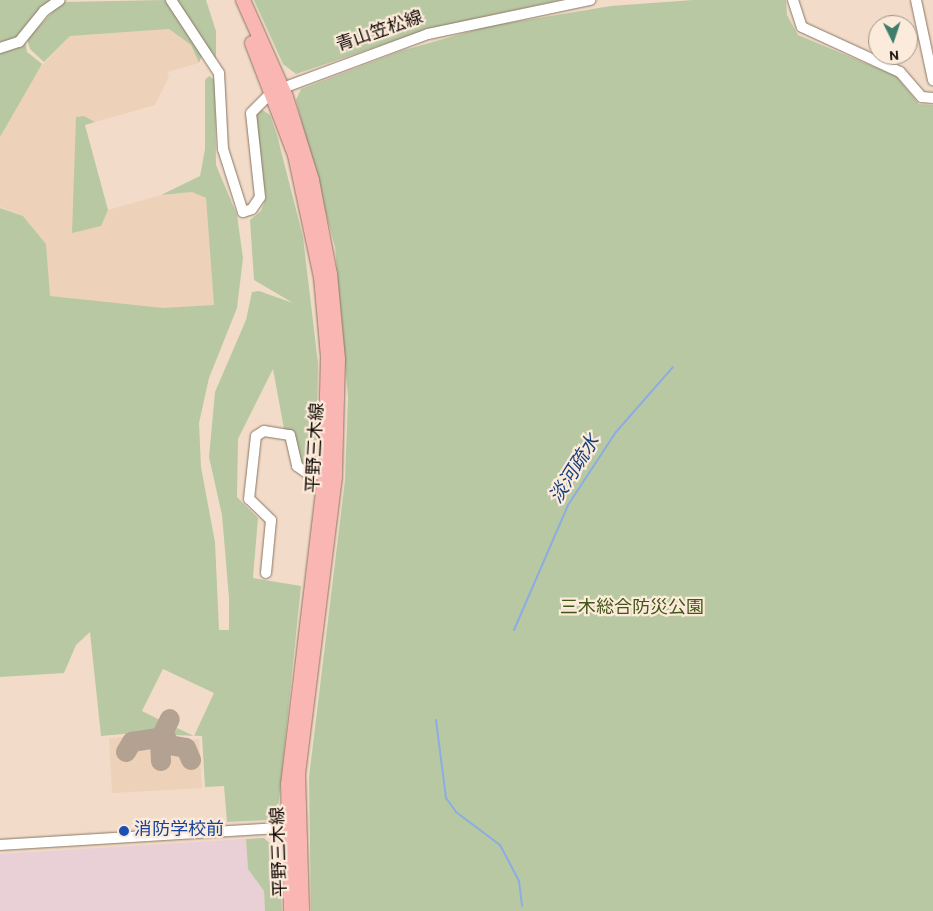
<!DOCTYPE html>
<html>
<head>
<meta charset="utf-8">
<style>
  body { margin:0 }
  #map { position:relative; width:933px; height:911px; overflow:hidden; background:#f2dcc9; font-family:Overpass,"Noto Sans JP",sans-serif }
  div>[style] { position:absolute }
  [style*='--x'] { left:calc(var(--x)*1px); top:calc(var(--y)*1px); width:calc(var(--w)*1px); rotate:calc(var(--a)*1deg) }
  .commercial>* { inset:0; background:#e9cfd6 }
  .built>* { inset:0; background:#edd1b8 }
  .green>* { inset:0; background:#b8c8a3 }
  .stream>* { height:2px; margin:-1px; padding:0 1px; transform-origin:1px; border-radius:1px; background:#8bade3 }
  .taxiway>* { height:20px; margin:-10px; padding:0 10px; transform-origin:10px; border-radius:10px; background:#b3a192 }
  .roads { filter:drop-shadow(0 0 1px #8a7665) drop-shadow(0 0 1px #8a7665) }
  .minor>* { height:10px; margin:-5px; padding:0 5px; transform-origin:5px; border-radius:5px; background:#fff }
  .major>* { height:14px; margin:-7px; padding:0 7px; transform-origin:7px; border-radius:7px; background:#fab6b3 }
  .dots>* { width:14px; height:14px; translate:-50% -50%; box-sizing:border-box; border:2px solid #fceada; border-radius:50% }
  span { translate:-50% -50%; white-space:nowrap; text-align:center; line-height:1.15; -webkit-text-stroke:4.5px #fceada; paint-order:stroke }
  .street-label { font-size:18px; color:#130c06 }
  .park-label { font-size:18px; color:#405616 }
  .transit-label { font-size:18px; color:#164399 }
  .left { translate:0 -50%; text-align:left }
  .water-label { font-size:19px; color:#153f7d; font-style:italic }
  .north { position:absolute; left:868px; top:15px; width:50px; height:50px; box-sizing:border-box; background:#fceada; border:1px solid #9f9185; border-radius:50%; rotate:176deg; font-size:14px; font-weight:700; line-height:20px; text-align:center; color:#130c06 }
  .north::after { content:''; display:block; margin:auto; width:18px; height:22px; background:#3e7d6b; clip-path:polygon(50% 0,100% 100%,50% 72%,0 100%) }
</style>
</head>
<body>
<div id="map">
  <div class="commercial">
    <i style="clip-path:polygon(246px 839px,248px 869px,264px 891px,265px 911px,0 911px,0 854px)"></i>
  </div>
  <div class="built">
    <i style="clip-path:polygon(169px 29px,191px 45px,199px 63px,167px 72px,169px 77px,155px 105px,95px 122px,84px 116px,72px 232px,101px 226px,108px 210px,161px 195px,192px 192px,206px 198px,214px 305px,163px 309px,49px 296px,46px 244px,23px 216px,0 207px,0 137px,36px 72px,70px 36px)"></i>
    <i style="clip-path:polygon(169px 734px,174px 741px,199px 739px,202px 788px,112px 793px,109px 738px)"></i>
  </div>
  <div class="green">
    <i style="clip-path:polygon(0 0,54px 0,25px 34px,0 46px)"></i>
    <i style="clip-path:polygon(165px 0,203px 53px,199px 63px,191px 45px,169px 29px,70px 36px,44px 62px,30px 49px,27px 39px,62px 2px)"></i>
    <i style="clip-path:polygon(175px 0,206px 0,216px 31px,216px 62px)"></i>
    <i style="clip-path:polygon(254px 0,561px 0,432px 28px,296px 74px,283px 64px)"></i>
    <i style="clip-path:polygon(693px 0,786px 0,787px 15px,798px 35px,896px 76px,919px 104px,933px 105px,933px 911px,311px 911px,309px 777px,345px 480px,348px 397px,335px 247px,296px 100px,301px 89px,401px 51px,489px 26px,611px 6px)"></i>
    <i style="clip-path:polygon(25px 41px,27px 52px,42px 64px,0 137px,0 50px)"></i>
    <i style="clip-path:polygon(209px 76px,215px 80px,216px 165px,237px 215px,243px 258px,237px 308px,209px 378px,199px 423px,201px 467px,215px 542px,219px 630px,229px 630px,229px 598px,222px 515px,209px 457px,215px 392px,246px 320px,252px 292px,259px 291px,293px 303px,254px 280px,250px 220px,261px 211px,266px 197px,258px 150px,256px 115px,261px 109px,270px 115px,277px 135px,303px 237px,318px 363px,316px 471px,304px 467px,284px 429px,273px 369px,238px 439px,237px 497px,258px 518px,253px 578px,301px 586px,278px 809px,268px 820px,227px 822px,224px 786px,205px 787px,202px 736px,172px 735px,177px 728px,194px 736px,214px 693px,163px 669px,142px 711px,160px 720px,156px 731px,101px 736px,90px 632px,76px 645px,64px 673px,0 677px,0 208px,23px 216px,46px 244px,50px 296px,163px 308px,214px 305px,206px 198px,192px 192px,161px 195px,200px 176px,205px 149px,205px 80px)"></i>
    <i style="clip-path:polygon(84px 116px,95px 122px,85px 125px,108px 210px,101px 226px,72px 233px,76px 117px)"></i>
    <i style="clip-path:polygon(264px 838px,278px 851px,282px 911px,265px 911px,264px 891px,248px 869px,246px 839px)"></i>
  </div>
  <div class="stream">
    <i style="--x:514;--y:630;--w:136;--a:-66.6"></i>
    <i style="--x:568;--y:505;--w:87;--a:-56.7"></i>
    <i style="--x:616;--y:432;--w:86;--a:-48.8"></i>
    <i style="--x:436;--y:720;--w:79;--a:82.7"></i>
    <i style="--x:446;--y:798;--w:17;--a:54"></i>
    <i style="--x:456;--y:812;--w:55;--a:36.9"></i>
    <i style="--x:500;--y:845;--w:41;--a:62.2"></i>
    <i style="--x:519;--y:881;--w:25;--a:83"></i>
  </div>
  <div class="taxiway">
    <i style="--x:164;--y:733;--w:13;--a:67"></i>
    <i style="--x:169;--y:745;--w:17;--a:10"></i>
    <i style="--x:186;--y:748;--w:13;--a:67"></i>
    <i style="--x:126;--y:752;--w:12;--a:-59"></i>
    <i style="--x:132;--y:742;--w:30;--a:-9"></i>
    <i style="--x:161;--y:761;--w:21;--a:-93"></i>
    <i style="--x:160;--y:740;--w:23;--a:-65"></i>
  </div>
  <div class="roads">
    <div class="minor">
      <i style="--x:171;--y:0;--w:87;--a:56.7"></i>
      <i style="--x:219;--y:73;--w:76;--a:87"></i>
      <i style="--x:223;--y:149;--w:66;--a:72.4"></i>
      <i style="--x:243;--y:212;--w:9;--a:-18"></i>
      <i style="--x:252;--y:209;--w:14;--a:-56"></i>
      <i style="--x:260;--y:197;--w:84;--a:-96.1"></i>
      <i style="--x:251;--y:113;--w:30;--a:-45"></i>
      <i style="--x:272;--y:92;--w:166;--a:-20.4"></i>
      <i style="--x:428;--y:34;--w:166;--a:-11.9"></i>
      <i style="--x:793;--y:0;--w:28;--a:72"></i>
      <i style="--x:802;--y:27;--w:108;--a:24.7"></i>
      <i style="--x:900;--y:72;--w:33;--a:49"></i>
      <i style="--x:922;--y:97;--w:11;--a:5"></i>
      <i style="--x:916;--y:0;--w:82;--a:78"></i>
      <i style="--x:0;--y:48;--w:20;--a:-18"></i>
      <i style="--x:19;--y:42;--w:40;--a:-51"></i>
      <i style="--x:44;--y:11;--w:19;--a:-35"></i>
      <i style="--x:266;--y:573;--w:53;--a:-84.6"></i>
      <i style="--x:271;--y:520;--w:30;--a:-136"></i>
      <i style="--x:249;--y:499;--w:63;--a:-83.7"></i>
      <i style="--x:256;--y:436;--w:9;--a:-32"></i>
      <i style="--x:264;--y:431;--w:26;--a:9"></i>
      <i style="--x:290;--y:435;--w:32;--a:77"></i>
      <i style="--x:297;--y:466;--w:12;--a:35"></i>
      <i style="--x:307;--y:473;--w:18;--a:6"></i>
      <i style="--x:0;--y:845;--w:295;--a:-3.5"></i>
    </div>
    <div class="major">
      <i style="--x:243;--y:0;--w:106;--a:66.1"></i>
      <i style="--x:286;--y:97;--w:87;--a:72.6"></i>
      <i style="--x:312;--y:180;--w:96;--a:79.2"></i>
      <i style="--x:330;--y:274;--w:85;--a:84.6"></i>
      <i style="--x:338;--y:359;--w:118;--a:91.5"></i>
      <i style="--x:335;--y:477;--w:299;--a:97.1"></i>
      <i style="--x:298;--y:774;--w:137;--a:88.3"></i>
      <i style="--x:252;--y:43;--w:120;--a:69"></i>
      <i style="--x:295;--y:155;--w:125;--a:78"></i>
      <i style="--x:321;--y:277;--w:80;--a:85"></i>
      <i style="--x:328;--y:357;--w:118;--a:91.5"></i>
      <i style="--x:325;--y:475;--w:311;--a:96.8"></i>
      <i style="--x:288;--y:784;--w:127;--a:88.6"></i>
    </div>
  </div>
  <div class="dots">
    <i style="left:124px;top:831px;background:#1a4fb4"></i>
  </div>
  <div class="street-label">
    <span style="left:380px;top:33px;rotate:-19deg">青山笠松線</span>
    <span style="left:317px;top:448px;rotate:-87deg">平野三木線</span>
    <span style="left:281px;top:852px;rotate:-92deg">平野三木線</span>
  </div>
  <div class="park-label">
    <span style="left:632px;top:609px">三木総合防災公園</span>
  </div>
  <div class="transit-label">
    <span class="left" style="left:134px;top:831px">消防学校前</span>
  </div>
  <div class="water-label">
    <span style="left:576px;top:470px;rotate:-58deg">淡河疏水</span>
  </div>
  <div class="north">N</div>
</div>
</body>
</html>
